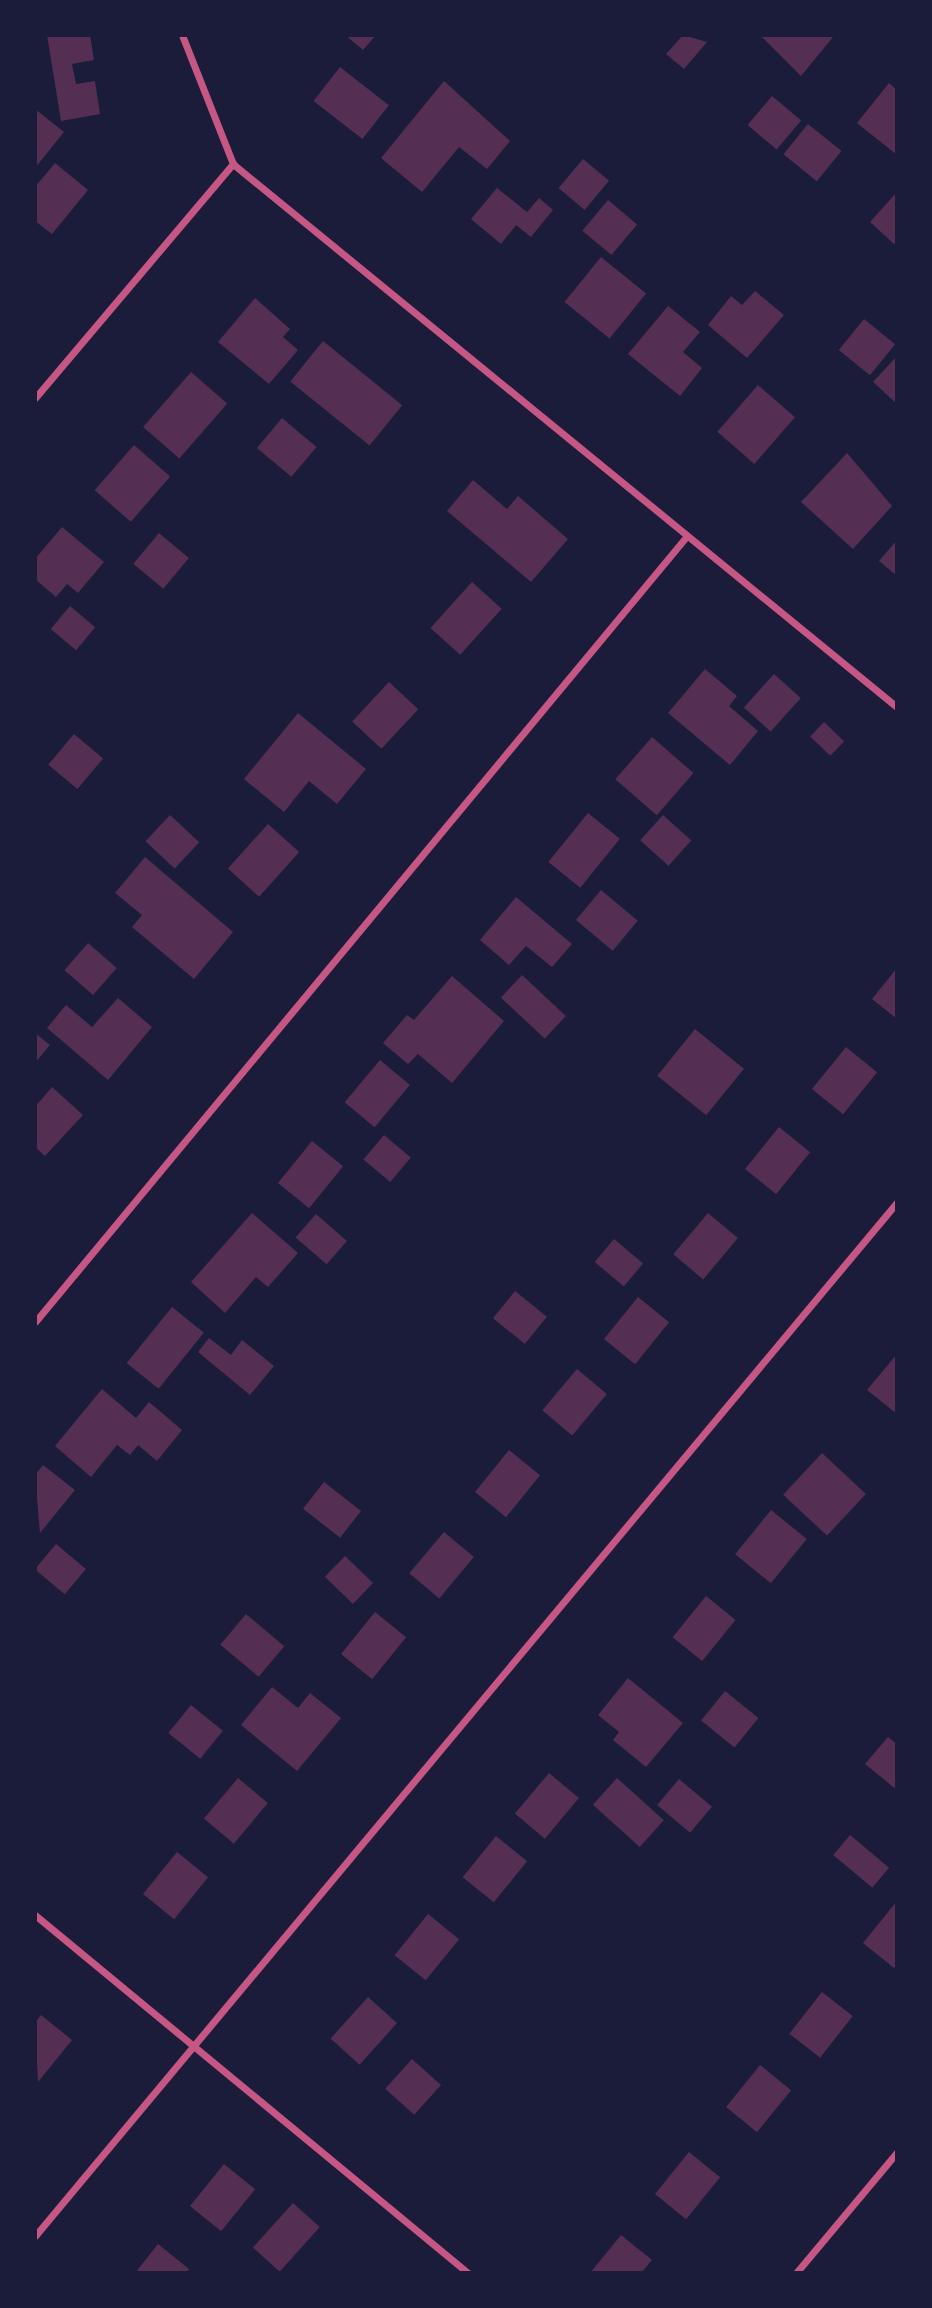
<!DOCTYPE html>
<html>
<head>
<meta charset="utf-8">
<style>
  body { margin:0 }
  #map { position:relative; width:932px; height:2308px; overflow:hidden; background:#1b1b3a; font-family:"Sofia Sans Condensed",sans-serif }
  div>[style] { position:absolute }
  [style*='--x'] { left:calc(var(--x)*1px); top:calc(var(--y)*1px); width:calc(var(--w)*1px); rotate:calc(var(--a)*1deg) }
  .building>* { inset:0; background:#542f53; transform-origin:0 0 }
  .minor>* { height:7px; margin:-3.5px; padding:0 3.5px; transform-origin:3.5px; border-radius:3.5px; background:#c65784 }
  span { translate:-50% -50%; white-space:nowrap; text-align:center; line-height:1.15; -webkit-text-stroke:5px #1b1b3a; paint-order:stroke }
  .frame { position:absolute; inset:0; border:37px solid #1b1b3a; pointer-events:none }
</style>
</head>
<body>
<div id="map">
  <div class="building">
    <i style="clip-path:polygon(47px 35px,90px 35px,94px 60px,72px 64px,76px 84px,95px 81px,100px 114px,61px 121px)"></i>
    <i style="clip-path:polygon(345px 35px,376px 35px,363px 50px)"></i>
    <i style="clip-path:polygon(683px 35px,707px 42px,684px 69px,666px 54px)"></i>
    <i style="clip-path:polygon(760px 35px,831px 35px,833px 37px,801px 76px)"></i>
    <i style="left:340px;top:67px;width:62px;height:43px;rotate:38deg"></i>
    <i style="clip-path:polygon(444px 81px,510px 141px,487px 169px,459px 147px,422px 192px,381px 158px)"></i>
    <i style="clip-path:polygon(889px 83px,897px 90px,897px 155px,857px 123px)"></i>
    <i style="left:772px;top:96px;width:38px;height:38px;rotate:40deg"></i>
    <i style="clip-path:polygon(35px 109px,64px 132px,35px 168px)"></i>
    <i style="left:808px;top:124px;width:43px;height:39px;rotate:39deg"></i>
    <i style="left:583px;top:159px;width:34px;height:38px;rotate:40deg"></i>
    <i style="clip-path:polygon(55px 163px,88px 190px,52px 234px,35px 221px,35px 187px)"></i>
    <i style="clip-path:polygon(497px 188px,527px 212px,539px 198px,553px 210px,531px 237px,516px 225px,501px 244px,471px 219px)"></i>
    <i style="clip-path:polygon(897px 192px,897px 241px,894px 244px,870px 222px)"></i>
    <i style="left:608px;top:200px;width:38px;height:40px;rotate:40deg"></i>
    <i style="left:601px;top:257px;width:58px;height:58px;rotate:39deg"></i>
    <i style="clip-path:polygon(755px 291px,784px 315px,747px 358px,708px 325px,731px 296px,742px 305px)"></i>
    <i style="clip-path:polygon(255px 298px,290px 329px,283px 337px,298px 350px,269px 384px,218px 342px)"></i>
    <i style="clip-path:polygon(668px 306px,700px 332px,683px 352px,702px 368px,680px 396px,628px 354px)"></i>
    <i style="left:864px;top:319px;width:40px;height:40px;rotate:39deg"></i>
    <i style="left:323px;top:341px;width:102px;height:52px;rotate:39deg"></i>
    <i style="clip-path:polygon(897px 356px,897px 404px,873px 382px)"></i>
    <i style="left:191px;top:372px;width:48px;height:73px;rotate:41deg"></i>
    <i style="left:758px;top:385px;width:49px;height:62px;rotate:41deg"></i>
    <i style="left:282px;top:418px;width:45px;height:39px;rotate:40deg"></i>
    <i style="left:134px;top:445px;width:48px;height:60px;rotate:41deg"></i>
    <i style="clip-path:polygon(847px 453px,892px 506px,853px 549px,801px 502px)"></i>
    <i style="clip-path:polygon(473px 480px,507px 509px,518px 496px,568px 539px,531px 582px,447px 511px)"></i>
    <i style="clip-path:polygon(62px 527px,104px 562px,78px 593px,67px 584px,56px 597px,35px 579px,35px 559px)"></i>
    <i style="left:159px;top:533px;width:39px;height:40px;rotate:40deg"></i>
    <i style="clip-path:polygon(897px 540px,897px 576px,879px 561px)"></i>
    <i style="left:472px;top:582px;width:40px;height:62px;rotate:42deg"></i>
    <i style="left:70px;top:606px;width:33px;height:30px;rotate:40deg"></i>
    <i style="clip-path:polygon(705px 669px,737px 696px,729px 706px,758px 731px,730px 765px,668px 713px)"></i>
    <i style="left:774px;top:674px;width:36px;height:45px;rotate:42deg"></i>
    <i style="left:389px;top:682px;width:40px;height:54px;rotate:43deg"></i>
    <i style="clip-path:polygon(298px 713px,366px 769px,337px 804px,309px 781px,284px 812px,244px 779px)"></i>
    <i style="left:824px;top:722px;width:28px;height:20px;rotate:44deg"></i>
    <i style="left:74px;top:734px;width:38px;height:40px;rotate:40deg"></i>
    <i style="left:652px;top:737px;width:55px;height:56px;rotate:41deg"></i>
    <i style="left:588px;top:813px;width:41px;height:63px;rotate:39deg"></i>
    <i style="left:170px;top:815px;width:40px;height:36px;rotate:43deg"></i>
    <i style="left:663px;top:815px;width:38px;height:34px;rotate:42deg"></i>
    <i style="left:268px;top:824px;width:42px;height:60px;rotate:42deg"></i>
    <i style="clip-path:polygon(145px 857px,233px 932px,194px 979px,132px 927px,142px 915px,115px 893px)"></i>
    <i style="left:601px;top:890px;width:48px;height:39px;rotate:40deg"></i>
    <i style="clip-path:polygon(516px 897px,572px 944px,552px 967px,526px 946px,509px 965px,480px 940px)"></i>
    <i style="left:88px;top:943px;width:38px;height:36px;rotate:41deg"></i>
    <i style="clip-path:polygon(897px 968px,897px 1019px,872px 999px)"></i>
    <i style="left:522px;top:975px;width:60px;height:31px;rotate:43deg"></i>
    <i style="clip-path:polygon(452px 976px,504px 1021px,452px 1083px,418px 1054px,408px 1064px,383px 1043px,407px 1015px,414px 1020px)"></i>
    <i style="clip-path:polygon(118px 998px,152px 1027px,108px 1080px,47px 1028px,66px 1005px,92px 1027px)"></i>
    <i style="left:695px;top:1029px;width:63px;height:60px;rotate:39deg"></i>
    <i style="clip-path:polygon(35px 1033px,50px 1045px,35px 1063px)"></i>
    <i style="left:846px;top:1047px;width:40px;height:54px;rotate:39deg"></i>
    <i style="left:380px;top:1060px;width:39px;height:55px;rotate:40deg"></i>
    <i style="clip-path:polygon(52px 1087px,83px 1115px,45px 1156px,35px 1147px,35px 1107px)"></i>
    <i style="left:779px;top:1127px;width:40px;height:54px;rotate:39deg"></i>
    <i style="left:384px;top:1135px;width:35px;height:32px;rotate:40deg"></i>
    <i style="left:312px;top:1141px;width:40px;height:54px;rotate:39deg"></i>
    <i style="clip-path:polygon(252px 1213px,298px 1253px,268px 1287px,256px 1277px,225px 1313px,191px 1282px)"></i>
    <i style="left:708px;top:1213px;width:39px;height:54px;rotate:40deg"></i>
    <i style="left:316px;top:1214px;width:41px;height:31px;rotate:41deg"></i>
    <i style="left:614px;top:1239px;width:38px;height:30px;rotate:40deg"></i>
    <i style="left:515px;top:1291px;width:41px;height:35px;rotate:39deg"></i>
    <i style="left:638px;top:1297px;width:40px;height:54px;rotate:39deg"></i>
    <i style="left:172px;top:1307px;width:41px;height:72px;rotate:39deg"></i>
    <i style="clip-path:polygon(209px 1338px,231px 1355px,242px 1340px,274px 1366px,250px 1395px,198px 1352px)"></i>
    <i style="clip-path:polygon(897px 1354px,897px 1414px,867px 1390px)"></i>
    <i style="left:577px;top:1369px;width:39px;height:54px;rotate:40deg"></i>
    <i style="clip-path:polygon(102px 1389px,136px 1418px,149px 1402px,182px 1430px,157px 1461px,138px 1445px,130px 1455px,117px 1445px,91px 1477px,55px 1446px)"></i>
    <i style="left:509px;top:1450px;width:40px;height:54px;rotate:39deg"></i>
    <i style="left:822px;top:1453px;width:60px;height:57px;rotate:43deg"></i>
    <i style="clip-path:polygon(43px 1465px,75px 1490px,40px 1533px,35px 1475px)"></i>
    <i style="left:324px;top:1482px;width:47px;height:34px;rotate:38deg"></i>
    <i style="left:771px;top:1510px;width:46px;height:57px;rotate:39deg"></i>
    <i style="left:444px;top:1532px;width:39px;height:54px;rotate:40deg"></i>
    <i style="left:56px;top:1544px;width:39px;height:33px;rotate:40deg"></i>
    <i style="left:345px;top:1556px;width:39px;height:29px;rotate:44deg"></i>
    <i style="left:706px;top:1596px;width:38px;height:53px;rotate:39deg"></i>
    <i style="left:375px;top:1612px;width:40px;height:54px;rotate:39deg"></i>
    <i style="left:246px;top:1614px;width:50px;height:40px;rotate:40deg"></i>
    <i style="clip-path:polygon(628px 1678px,683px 1723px,646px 1767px,613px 1740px,619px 1732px,598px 1715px)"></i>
    <i style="clip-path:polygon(272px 1687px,298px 1708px,310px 1693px,341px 1718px,297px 1771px,241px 1725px)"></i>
    <i style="left:725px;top:1691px;width:43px;height:38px;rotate:39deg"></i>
    <i style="left:191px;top:1705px;width:41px;height:36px;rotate:39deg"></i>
    <i style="clip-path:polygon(888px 1737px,897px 1744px,897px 1790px,865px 1764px)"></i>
    <i style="left:549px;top:1773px;width:39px;height:53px;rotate:40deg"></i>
    <i style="left:238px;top:1778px;width:39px;height:53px;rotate:40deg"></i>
    <i style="left:617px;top:1778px;width:63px;height:36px;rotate:42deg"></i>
    <i style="left:679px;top:1779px;width:43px;height:34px;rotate:40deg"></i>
    <i style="left:850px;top:1835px;width:51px;height:26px;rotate:40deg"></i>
    <i style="left:496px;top:1836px;width:40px;height:53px;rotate:39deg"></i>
    <i style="left:177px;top:1852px;width:40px;height:54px;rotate:39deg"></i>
    <i style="clip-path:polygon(897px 1901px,897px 1964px,894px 1968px,863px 1943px)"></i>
    <i style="left:428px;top:1914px;width:40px;height:53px;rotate:39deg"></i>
    <i style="left:822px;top:1992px;width:39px;height:53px;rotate:38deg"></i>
    <i style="left:368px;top:1997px;width:39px;height:56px;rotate:42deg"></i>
    <i style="clip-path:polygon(41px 2015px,72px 2040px,38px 2082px,35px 2023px)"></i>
    <i style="left:412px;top:2059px;width:39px;height:40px;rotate:42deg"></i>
    <i style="left:760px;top:2065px;width:40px;height:54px;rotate:39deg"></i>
    <i style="left:689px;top:2152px;width:40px;height:54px;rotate:39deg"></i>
    <i style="left:224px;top:2164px;width:40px;height:54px;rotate:39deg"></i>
    <i style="left:293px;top:2203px;width:36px;height:60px;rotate:42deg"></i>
    <i style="clip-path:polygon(621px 2235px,652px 2260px,641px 2273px,590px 2273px)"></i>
    <i style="clip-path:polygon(158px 2244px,189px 2269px,186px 2273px,135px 2273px)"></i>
  </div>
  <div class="minor">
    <i style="--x:182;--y:35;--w:139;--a:68.4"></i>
    <i style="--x:233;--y:164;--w:858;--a:39.28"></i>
    <i style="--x:35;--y:398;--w:307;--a:-49.8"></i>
    <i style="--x:35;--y:1322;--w:1020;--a:-50.33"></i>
    <i style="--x:35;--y:1915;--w:562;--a:39.58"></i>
    <i style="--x:35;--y:2236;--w:1346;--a:-50.18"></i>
    <i style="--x:796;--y:2273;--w:158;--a:-50.1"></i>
  </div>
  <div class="frame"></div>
</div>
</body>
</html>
